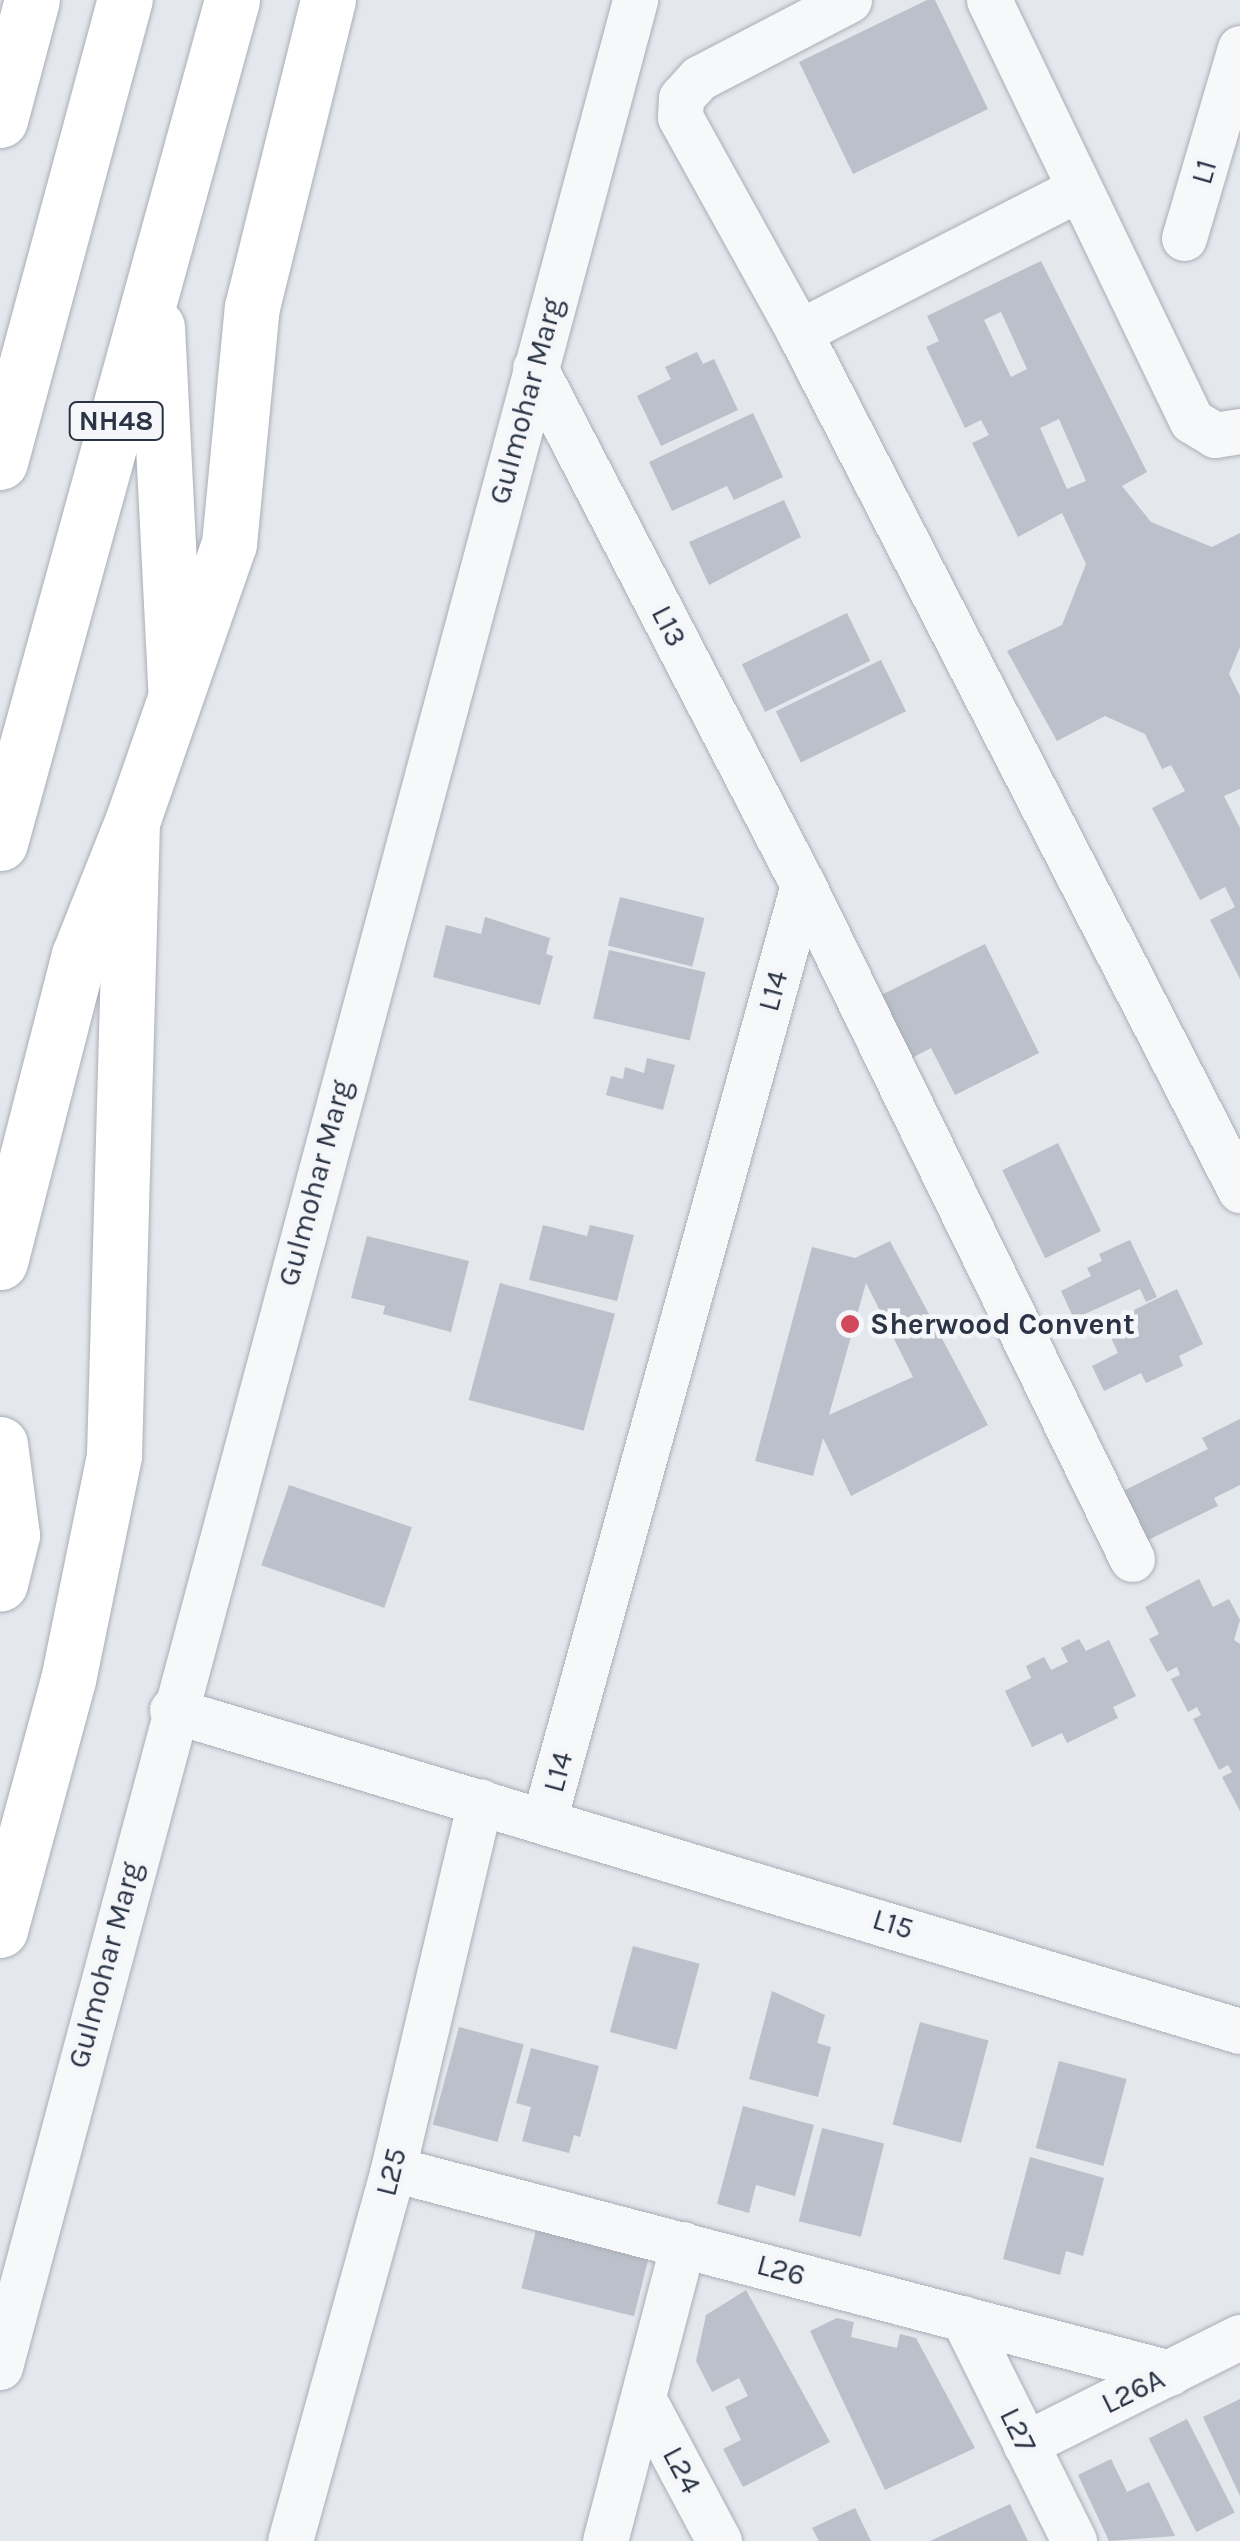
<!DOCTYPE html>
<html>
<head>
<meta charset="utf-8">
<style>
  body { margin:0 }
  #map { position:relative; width:1240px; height:2541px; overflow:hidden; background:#e4e7ec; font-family:Karla,sans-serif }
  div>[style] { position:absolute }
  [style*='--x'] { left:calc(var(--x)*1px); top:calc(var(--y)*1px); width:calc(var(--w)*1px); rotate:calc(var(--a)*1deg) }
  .building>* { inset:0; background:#bbc0ca; transform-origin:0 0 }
  .roads { filter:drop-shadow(0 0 2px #a9aeb7) drop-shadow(0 0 2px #a9aeb7) }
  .minor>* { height:45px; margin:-22.5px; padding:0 22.5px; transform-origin:22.5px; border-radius:22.5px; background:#f7f8fa }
  .secondary>* { height:55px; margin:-27.5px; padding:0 27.5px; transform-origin:27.5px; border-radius:27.5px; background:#fff }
  .primary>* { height:55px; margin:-27.5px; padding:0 27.5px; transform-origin:27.5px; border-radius:27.5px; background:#fff }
  .motorway>* { height:55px; margin:-27.5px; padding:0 27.5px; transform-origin:27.5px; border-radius:27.5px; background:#fff }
  .dots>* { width:28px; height:28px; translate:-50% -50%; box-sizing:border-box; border:5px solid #f4f6f9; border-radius:50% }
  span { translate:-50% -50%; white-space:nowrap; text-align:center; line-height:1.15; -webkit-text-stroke:9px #f4f6f9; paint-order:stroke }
  .shield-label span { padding:2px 8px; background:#f4f6f9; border:2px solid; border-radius:8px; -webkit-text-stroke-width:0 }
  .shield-label { font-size:28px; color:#2b3445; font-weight:700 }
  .street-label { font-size:30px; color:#2b3445 }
  .poi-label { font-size:30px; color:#2b3445; font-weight:700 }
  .left { translate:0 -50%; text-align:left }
</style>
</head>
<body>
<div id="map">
  <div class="building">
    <i style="clip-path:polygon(927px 0,935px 0,988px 109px,853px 174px,799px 62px)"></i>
    <i style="clip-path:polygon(evenodd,1041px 261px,1147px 472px,1122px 486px,1151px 522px,1212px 547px,1240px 533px,1240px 647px,1229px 674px,1240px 696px,1240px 789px,1224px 796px,1240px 828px,1240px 979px,1210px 920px,1235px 907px,1225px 887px,1200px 900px,1152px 808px,1185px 791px,1171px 765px,1162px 769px,1145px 734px,1105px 716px,1057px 741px,1007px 651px,1062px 625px,1086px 564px,1062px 513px,1018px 537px,972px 443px,989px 435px,981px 420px,965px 428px,926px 347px,939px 341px,927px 316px,1041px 261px,1001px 312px,1027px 369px,1011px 377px,984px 320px,1001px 312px,1041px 261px,1059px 419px,1086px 481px,1067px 489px,1040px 428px,1059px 419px)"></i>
    <i style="clip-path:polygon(697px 352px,703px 364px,714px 359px,738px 410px,661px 446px,637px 396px,671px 379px,665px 367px)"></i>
    <i style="clip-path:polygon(753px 413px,783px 477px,734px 500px,727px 486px,672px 511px,649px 462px)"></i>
    <i style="clip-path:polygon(784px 500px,801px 537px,709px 585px,689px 542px)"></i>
    <i style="left:847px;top:613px;width:53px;height:117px;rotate:64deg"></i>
    <i style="left:881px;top:660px;width:57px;height:117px;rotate:64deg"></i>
    <i style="left:620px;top:897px;width:87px;height:50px;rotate:14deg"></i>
    <i style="clip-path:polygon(485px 917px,550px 938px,546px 954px,553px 956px,540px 1005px,433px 977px,446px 925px,481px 934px)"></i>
    <i style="clip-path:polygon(985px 944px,1039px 1053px,955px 1095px,931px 1048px,906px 1061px,875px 998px)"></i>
    <i style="left:609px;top:950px;width:99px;height:70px;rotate:13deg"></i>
    <i style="clip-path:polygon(647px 1058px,675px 1065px,663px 1110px,606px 1095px,611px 1076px,623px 1079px,625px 1067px,644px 1073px)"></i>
    <i style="left:1058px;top:1143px;width:98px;height:62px;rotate:64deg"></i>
    <i style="clip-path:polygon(543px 1225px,587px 1236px,590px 1225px,634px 1235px,617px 1301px,529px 1280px)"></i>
    <i style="clip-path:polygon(367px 1236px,469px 1261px,451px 1332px,383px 1314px,385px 1306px,351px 1298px)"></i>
    <i style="clip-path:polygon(1130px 1240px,1157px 1297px,1146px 1302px,1140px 1289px,1074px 1319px,1061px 1291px,1091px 1276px,1087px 1268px,1102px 1261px,1099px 1254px)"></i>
    <i style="clip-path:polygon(evenodd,890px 1241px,988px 1425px,851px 1496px,823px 1438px,813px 1476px,755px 1461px,812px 1247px,855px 1258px,890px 1241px,866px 1283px,913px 1377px,829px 1415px,866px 1283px)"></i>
    <i style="left:500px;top:1283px;width:119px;height:121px;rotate:15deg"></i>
    <i style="clip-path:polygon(1177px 1289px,1203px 1344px,1179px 1356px,1183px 1366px,1146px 1383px,1141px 1373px,1104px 1391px,1092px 1366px,1118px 1353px,1105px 1324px)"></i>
    <i style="clip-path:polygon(1240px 1419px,1240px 1485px,1214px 1498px,1218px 1506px,1146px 1541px,1121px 1492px,1208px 1449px,1202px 1438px)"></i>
    <i style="left:289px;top:1485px;width:130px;height:85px;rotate:19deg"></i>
    <i style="clip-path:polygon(1199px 1579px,1213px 1607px,1229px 1599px,1240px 1620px,1234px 1640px,1240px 1644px,1240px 1811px,1222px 1777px,1232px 1772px,1228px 1765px,1219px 1770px,1193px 1719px,1201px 1715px,1197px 1707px,1188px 1712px,1171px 1679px,1180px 1675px,1177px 1667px,1167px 1672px,1149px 1639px,1159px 1634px,1145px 1607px)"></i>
    <i style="clip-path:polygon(1079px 1639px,1086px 1651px,1109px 1640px,1136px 1696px,1113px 1707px,1118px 1718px,1067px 1743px,1062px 1733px,1032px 1747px,1005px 1691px,1031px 1678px,1026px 1666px,1044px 1657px,1051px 1670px,1068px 1662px,1061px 1648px)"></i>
    <i style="left:633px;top:1946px;width:69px;height:89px;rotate:15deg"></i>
    <i style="clip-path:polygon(772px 1991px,825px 2015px,817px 2043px,831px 2047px,818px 2097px,749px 2079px)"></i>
    <i style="left:920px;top:2022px;width:71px;height:106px;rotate:15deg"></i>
    <i style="left:459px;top:2027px;width:67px;height:101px;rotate:15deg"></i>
    <i style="clip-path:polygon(531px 2048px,599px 2066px,580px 2137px,574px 2135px,569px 2153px,522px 2141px,531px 2107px,516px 2103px)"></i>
    <i style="left:1059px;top:2061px;width:70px;height:90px;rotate:15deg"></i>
    <i style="clip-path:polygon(743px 2106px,814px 2125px,795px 2196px,756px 2185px,749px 2213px,717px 2204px)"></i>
    <i style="left:822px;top:2128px;width:64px;height:96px;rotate:14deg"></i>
    <i style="clip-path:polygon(1030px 2157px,1104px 2178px,1083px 2256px,1066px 2251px,1060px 2275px,1003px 2259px)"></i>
    <i style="left:536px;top:2230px;width:116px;height:60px;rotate:14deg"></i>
    <i style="clip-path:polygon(746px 2290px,830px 2442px,743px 2487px,723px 2449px,741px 2440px,725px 2407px,748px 2396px,739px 2378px,712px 2392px,696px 2361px,706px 2315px)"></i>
    <i style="clip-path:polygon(837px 2318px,854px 2322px,851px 2337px,897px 2348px,900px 2334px,916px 2338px,975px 2448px,885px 2490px,810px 2331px)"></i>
    <i style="clip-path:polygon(1240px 2399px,1240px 2496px,1203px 2417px)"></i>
    <i style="left:1187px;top:2419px;width:105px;height:43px;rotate:63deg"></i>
    <i style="clip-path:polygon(1111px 2459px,1127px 2492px,1149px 2482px,1175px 2536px,1109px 2541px,1078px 2475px)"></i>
    <i style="clip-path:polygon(1010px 2504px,1028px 2541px,930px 2541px)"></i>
    <i style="clip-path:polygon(855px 2508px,871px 2541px,819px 2541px,812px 2528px)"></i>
  </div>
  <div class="roads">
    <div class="minor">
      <i style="--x:849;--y:0;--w:169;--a:152.5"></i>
      <i style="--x:699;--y:78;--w:27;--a:132"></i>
      <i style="--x:681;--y:98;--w:19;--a:93"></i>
      <i style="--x:680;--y:117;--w:246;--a:61"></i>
      <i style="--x:799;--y:332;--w:965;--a:62.8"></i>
      <i style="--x:989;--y:0;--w:467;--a:64.3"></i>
      <i style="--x:1192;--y:421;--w:27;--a:31"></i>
      <i style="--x:1215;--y:435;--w:25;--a:-9"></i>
      <i style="--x:1184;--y:238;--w:198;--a:-73.6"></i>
      <i style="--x:799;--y:332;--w:311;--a:-27.1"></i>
      <i style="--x:535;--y:368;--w:582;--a:62.6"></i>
      <i style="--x:803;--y:885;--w:750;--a:63.98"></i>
      <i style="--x:172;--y:1710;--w:1115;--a:16.73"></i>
      <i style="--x:544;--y:1820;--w:970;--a:-74.52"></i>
      <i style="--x:393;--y:2169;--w:803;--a:14.71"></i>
      <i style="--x:963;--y:2318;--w:249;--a:63.5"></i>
      <i style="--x:0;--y:2367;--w:2451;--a:-74.98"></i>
      <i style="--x:644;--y:2400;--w:160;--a:62"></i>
      <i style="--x:1025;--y:2444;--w:240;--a:-26.5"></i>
      <i style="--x:290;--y:2541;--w:386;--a:-74.5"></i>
      <i style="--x:393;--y:2169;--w:378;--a:-76.7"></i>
      <i style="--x:605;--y:2541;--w:307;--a:-75.3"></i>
    </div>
    <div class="secondary">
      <i style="--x:0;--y:120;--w:124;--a:-75.1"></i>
      <i style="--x:0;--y:1930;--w:259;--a:-74.8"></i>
      <i style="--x:68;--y:1680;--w:230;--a:-78.4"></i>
      <i style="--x:114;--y:1455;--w:633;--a:-88.37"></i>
      <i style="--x:132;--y:822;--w:294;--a:-70.8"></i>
      <i style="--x:229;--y:544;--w:238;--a:-84.5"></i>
      <i style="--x:252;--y:307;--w:316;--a:-76.1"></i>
    </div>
    <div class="primary">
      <i style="--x:0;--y:1444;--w:92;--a:82.5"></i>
      <i style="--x:12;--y:1535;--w:50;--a:103.8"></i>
    </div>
    <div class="motorway">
      <i style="--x:157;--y:327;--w:369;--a:87.1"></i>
      <i style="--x:0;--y:462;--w:479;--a:-74.9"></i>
      <i style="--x:0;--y:843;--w:874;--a:-74.61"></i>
      <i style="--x:0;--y:1262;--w:317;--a:-75.6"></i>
      <i style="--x:79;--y:955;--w:143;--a:-68.3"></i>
    </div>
  </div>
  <div class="dots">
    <i style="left:850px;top:1324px;background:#d1495b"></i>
  </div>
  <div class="shield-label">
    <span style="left:116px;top:421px">NH48</span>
  </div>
  <div class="street-label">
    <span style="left:1204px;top:172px;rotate:-74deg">L1</span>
    <span style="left:526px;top:401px;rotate:-75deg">Gulmohar Marg</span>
    <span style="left:669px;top:626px;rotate:63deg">L13</span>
    <span style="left:773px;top:991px;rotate:-75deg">L14</span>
    <span style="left:315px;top:1183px;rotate:-75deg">Gulmohar Marg</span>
    <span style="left:558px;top:1772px;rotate:-75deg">L14</span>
    <span style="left:893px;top:1924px;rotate:17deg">L15</span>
    <span style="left:105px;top:1965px;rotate:-75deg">Gulmohar Marg</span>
    <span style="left:391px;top:2172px;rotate:-76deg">L25</span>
    <span style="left:781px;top:2270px;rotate:15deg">L26</span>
    <span style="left:1133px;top:2391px;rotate:-26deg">L26A</span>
    <span style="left:1018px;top:2430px;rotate:64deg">L27</span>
    <span style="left:682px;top:2470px;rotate:62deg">L24</span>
  </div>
  <div class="poi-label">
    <span class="left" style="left:870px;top:1324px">Sherwood Convent</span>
  </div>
</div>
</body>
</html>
